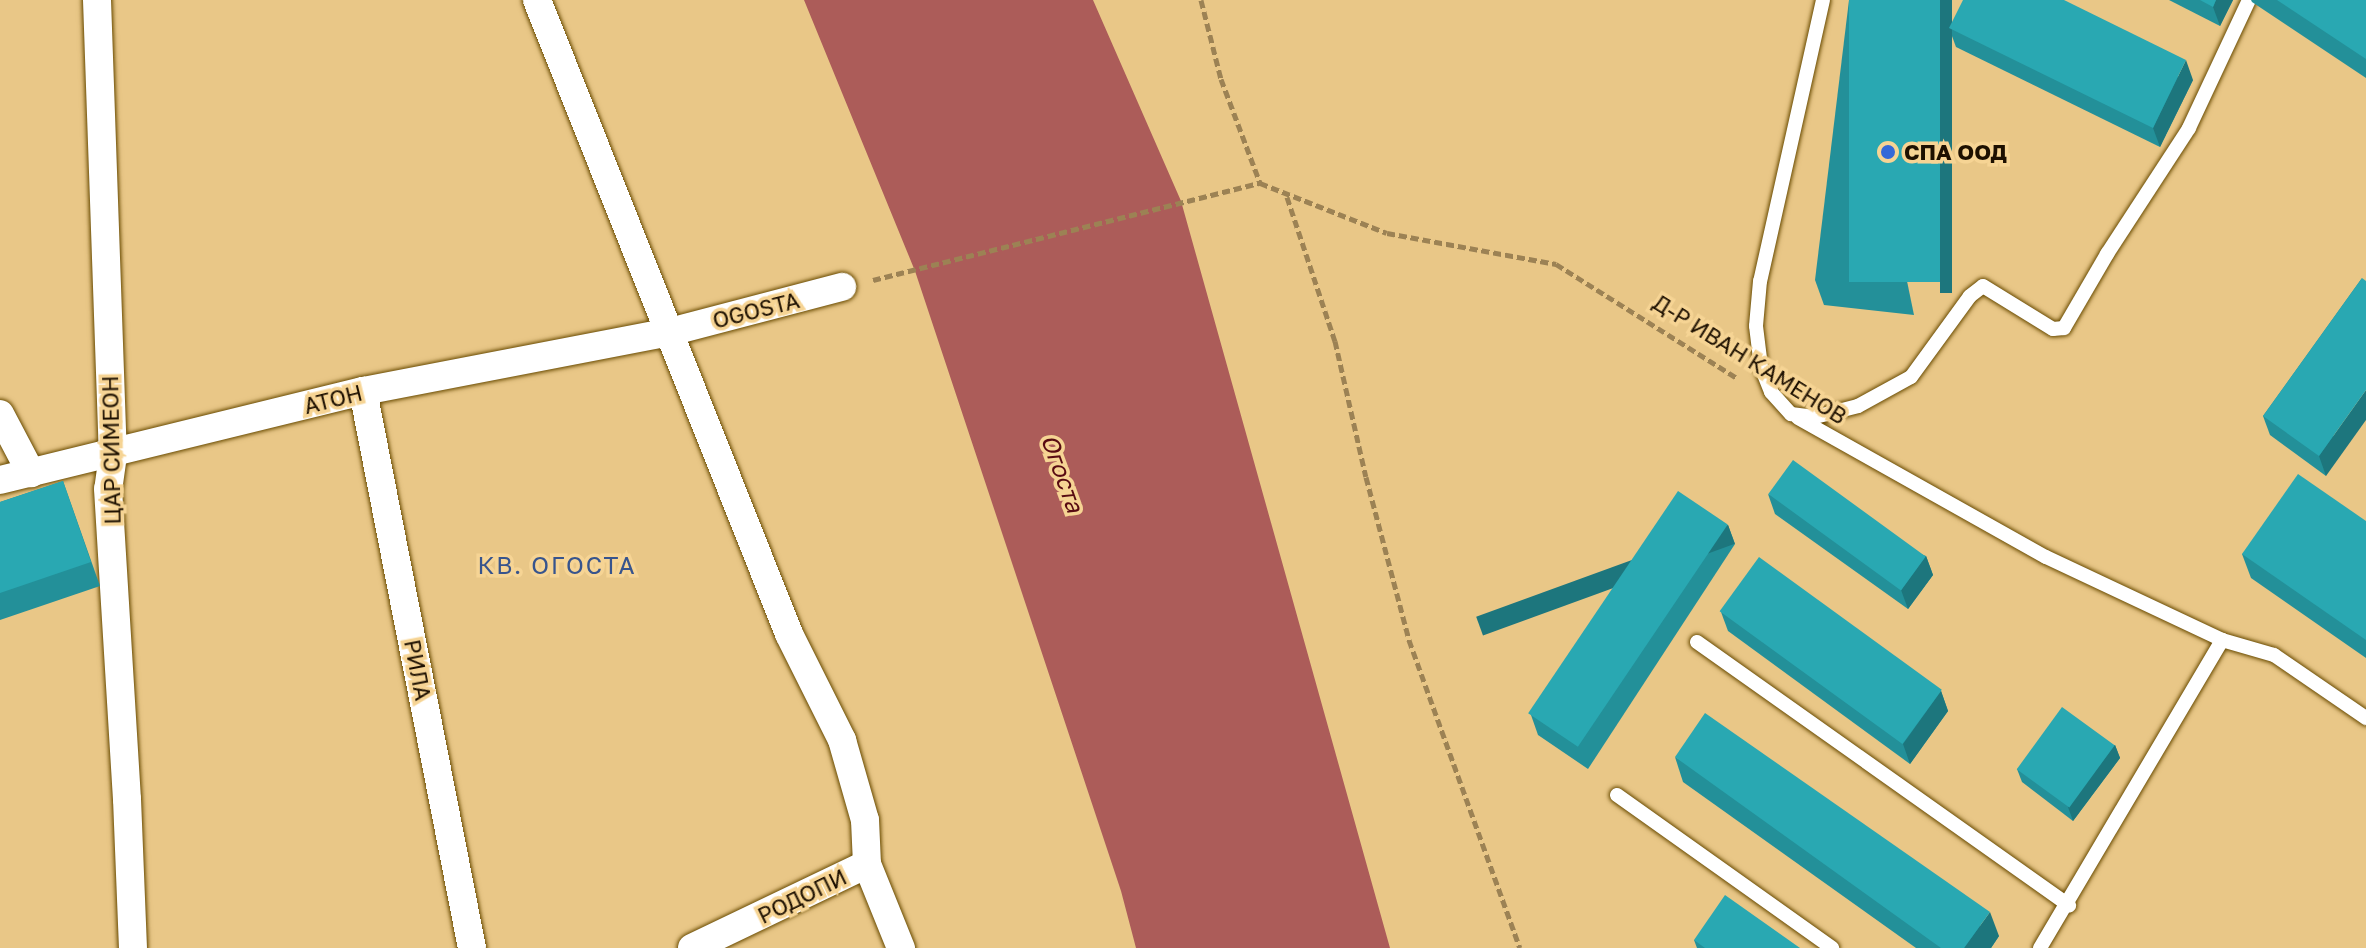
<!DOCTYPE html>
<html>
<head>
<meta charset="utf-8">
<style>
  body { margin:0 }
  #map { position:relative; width:2366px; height:948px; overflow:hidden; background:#e9c787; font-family:"Golos Text",sans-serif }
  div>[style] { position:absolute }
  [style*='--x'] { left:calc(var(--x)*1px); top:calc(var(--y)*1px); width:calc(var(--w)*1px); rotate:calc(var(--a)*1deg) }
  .water>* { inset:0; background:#ac5c59 }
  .path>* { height:5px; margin-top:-2.5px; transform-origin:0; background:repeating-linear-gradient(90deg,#9c8254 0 8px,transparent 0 12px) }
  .roads { filter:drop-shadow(0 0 2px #694b00) drop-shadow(0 0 2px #694b00) }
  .lane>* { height:14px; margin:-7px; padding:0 7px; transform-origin:7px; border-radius:7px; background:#fff }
  .street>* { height:28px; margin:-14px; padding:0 14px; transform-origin:14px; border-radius:14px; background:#fff }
  .wall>* { inset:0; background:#239099 }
  .shaded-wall>* { inset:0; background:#1d767d; transform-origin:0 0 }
  .building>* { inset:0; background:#29a8b2; transform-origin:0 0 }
  .dots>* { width:22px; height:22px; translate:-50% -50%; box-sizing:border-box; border:4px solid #f6d494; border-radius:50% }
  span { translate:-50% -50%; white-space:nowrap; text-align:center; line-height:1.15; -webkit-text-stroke:7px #f6d494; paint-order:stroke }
  .poi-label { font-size:22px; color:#1d1000; font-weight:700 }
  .left { translate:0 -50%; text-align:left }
  .street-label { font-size:22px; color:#1d1000 }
  .water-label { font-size:24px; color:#580b12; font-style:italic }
  .neighbourhood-label { font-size:24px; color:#37548d; letter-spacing:2px }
</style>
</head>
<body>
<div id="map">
  <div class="water">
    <i style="clip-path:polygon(804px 0,1093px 0,1181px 201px,1390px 948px,1136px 948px,1121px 891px,915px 271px)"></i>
  </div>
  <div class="path">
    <i style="--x:1201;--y:0;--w:81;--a:75.8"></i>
    <i style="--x:1221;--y:79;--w:111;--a:69.4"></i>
    <i style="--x:1260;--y:183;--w:136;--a:21.5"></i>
    <i style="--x:1387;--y:233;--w:172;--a:10.4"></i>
    <i style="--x:1556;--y:264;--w:214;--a:32.2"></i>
    <i style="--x:1287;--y:197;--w:152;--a:71.6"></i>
    <i style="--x:1335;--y:341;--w:139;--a:77.2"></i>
    <i style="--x:1366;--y:477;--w:169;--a:75.2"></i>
    <i style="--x:1409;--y:640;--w:327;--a:70.2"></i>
    <i style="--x:873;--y:280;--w:399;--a:-14.1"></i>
  </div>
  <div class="roads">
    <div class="lane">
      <i style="--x:1823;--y:0;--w:288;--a:102.6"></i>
      <i style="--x:1760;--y:281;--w:45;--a:95.1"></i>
      <i style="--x:1756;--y:326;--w:41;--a:83"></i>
      <i style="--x:1761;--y:367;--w:27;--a:68"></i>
      <i style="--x:1771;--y:392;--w:30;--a:48"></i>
      <i style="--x:1791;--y:414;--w:24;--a:7"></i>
      <i style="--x:1815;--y:417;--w:44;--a:-14.3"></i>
      <i style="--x:1858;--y:406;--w:60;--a:-28.7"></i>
      <i style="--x:1911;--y:377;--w:100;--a:-53.9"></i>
      <i style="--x:1970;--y:296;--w:16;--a:-38"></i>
      <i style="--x:1983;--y:286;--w:82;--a:31.6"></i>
      <i style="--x:2053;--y:329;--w:11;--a:-5"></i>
      <i style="--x:2064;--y:328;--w:86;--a:-59.8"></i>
      <i style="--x:2107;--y:254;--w:150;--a:-56.9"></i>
      <i style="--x:2189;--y:128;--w:141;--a:-64.9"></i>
      <i style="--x:1798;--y:418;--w:284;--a:29.3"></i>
      <i style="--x:2046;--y:557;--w:195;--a:25.2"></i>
      <i style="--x:2222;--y:640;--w:54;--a:16.1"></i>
      <i style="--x:2274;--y:655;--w:112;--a:34.4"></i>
      <i style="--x:1697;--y:642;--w:456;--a:35.3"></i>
      <i style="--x:1617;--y:795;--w:264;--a:35.4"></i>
      <i style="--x:2040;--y:948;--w:358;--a:-59.4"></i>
    </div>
    <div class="street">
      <i style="--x:97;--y:0;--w:455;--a:88"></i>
      <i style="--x:113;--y:455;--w:34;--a:98"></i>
      <i style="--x:108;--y:489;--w:311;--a:86.5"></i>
      <i style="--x:127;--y:799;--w:149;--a:87.7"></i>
      <i style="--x:537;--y:0;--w:682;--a:68.32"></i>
      <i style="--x:789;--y:634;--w:119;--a:63.4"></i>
      <i style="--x:842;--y:740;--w:83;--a:74"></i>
      <i style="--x:865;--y:820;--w:44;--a:87.4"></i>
      <i style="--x:867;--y:864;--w:91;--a:68"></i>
      <i style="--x:363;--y:391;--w:568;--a:78.93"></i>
      <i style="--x:0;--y:414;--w:67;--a:62.3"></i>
      <i style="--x:0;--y:480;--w:374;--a:-13.8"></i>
      <i style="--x:363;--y:391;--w:313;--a:-10.9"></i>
      <i style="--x:670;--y:332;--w:178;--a:-14.7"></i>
      <i style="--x:692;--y:948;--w:194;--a:-25.6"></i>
    </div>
  </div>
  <div class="wall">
    <i style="clip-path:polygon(1849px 0,1914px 315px,1824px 305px,1815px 280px)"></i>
    <i style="clip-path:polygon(2169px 0,2233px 0,2220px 26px)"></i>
    <i style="clip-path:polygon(2251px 0,2366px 0,2366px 78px,2252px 2px)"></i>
    <i style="clip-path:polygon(1949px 28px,2193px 80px,2160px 147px,1956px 47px)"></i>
    <i style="clip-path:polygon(2362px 278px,2326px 476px,2270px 435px,2263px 416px)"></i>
    <i style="clip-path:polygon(63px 481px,100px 586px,0 620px,0 502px)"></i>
    <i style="clip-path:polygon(1768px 494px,1926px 556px,1933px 575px,1908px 609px,1775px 514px)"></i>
    <i style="clip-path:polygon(2366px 521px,2366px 658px,2251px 578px,2242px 554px)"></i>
    <i style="clip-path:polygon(1728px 525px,1735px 544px,1588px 769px,1538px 735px,1531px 715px)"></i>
    <i style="clip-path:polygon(1721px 612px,1941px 691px,1948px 711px,1910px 764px,1728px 631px)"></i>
    <i style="clip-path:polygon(2115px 745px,2120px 758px,2073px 821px,2022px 782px,2017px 769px)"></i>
    <i style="clip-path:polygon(1675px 757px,1999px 936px,1991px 948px,1916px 948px,1683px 782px)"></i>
    <i style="clip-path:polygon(1694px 940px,1800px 948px,1697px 948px)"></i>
  </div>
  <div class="shaded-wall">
    <i style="left:1940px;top:0;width:12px;height:293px"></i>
    <i style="clip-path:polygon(2216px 0,2233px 0,2220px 26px,2213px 7px)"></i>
    <i style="clip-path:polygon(2186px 60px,2193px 80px,2160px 147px,2153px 128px)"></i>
    <i style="clip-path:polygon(2366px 390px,2366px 420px,2326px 476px,2319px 456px)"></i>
    <i style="left:1728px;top:525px;width:20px;height:268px;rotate:70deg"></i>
    <i style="clip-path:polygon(1926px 556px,1933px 575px,1908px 609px,1901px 590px)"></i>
    <i style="clip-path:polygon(1941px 691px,1948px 711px,1910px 764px,1903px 744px)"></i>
    <i style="clip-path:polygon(2115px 745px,2120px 758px,2073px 821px,2068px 807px)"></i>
    <i style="clip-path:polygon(1990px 912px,1999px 936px,1991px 948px,1964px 948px)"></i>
  </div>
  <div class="building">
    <i style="left:1849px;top:0;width:91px;height:282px"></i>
    <i style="clip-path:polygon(1963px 0,2064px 0,2186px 60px,2153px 128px,1949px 28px)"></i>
    <i style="clip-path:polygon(2200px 0,2216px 0,2213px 7px)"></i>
    <i style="clip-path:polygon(2277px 0,2366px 0,2366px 59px)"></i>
    <i style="clip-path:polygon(2362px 278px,2366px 281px,2366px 390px,2319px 456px,2263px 416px)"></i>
    <i style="left:1793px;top:460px;width:164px;height:42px;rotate:36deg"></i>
    <i style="clip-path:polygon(2298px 474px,2366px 521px,2366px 640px,2242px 554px)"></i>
    <i style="clip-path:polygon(63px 481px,91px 562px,0 593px,0 502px)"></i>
    <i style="left:1678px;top:491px;width:60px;height:268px;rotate:34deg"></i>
    <i style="left:1759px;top:557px;width:226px;height:67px;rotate:36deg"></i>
    <i style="left:2062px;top:707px;width:65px;height:77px;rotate:36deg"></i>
    <i style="clip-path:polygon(1705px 713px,1990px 912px,1964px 948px,1941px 948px,1675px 757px)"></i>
    <i style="clip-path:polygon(1725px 895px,1800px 948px,1705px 948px,1694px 940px)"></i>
  </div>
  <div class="dots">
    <i style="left:1888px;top:152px;background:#3469d8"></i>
  </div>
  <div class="poi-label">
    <span class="left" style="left:1904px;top:152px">СПА ООД</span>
  </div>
  <div class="street-label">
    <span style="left:756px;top:310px;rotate:-14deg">OGOSTA</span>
    <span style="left:1750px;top:359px;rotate:32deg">Д-Р ИВАН КАМЕНОВ</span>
    <span style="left:333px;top:399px;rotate:-14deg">АТОН</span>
    <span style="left:111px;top:450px;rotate:-91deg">ЦАР СИМЕОН</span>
    <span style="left:418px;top:670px;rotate:79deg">РИЛА</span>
    <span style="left:802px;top:896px;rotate:-26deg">РОДОПИ</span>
  </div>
  <div class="water-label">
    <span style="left:1063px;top:473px;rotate:70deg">Огоста</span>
  </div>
  <div class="neighbourhood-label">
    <span style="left:557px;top:565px">КВ. ОГОСТА</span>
  </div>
</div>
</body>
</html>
